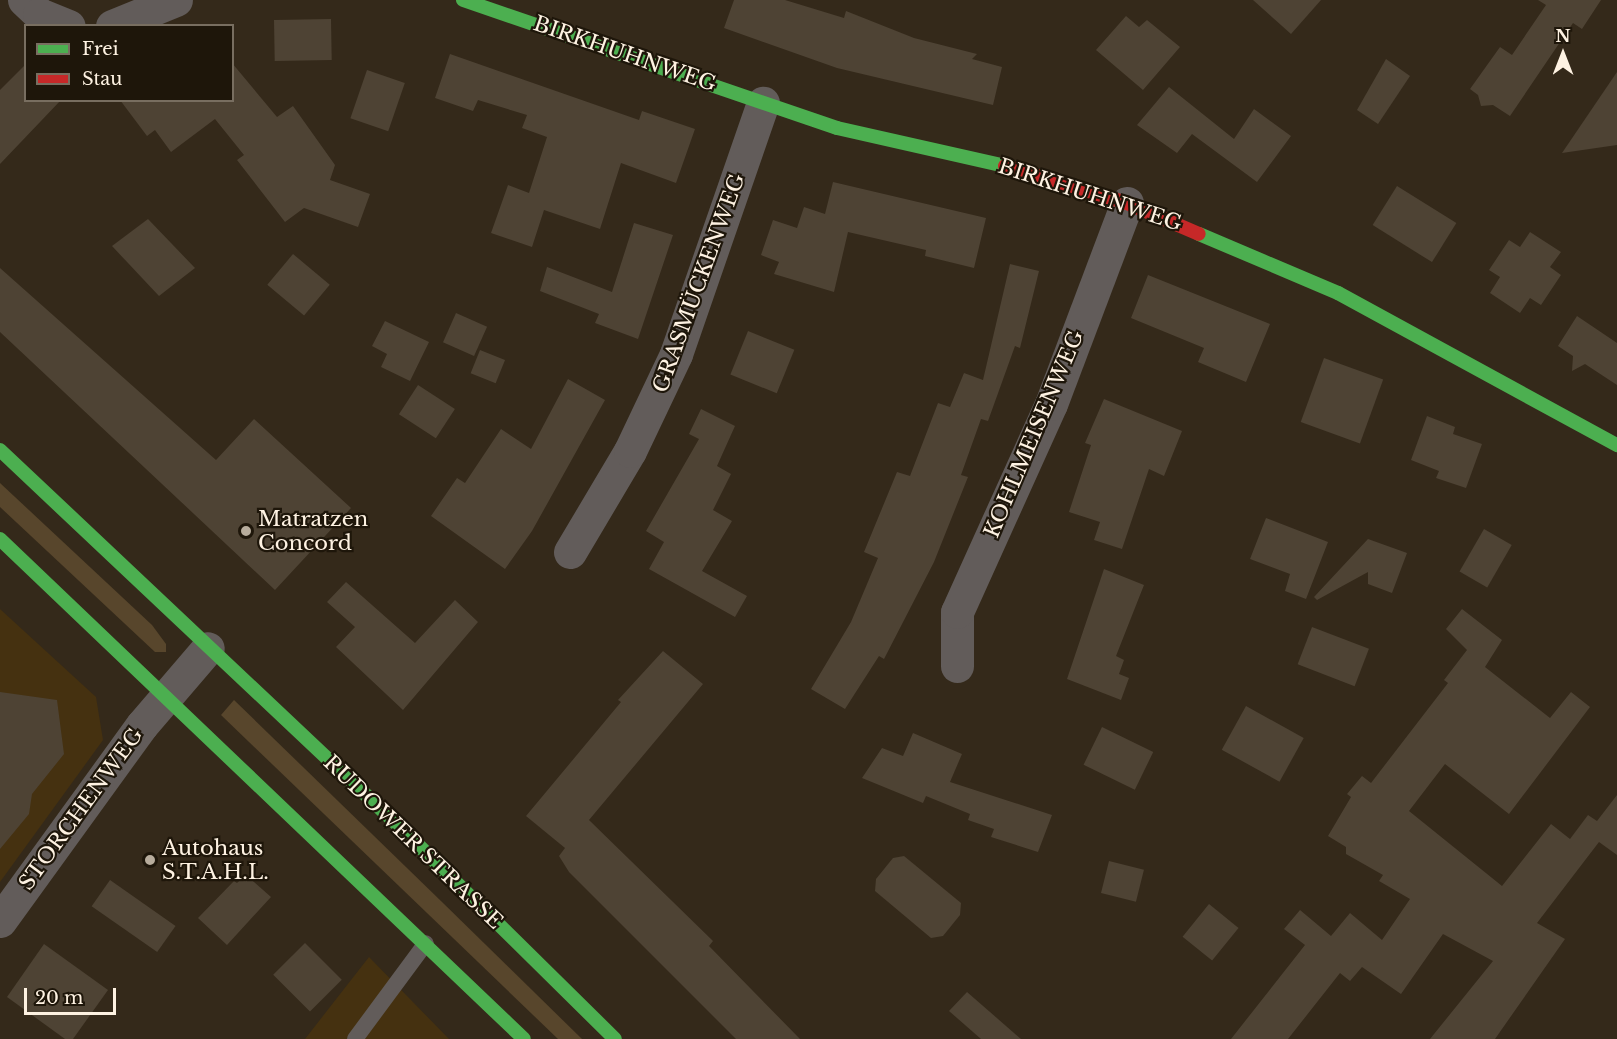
<!DOCTYPE html>
<html>
<head>
<meta charset="utf-8">
<style>
  body { margin:0 }
  #map { position:relative; width:1617px; height:1039px; overflow:hidden; background:#34291a; font-family:"Libre Baskerville",serif }
  div>[style] { position:absolute }
  [style*='--x'] { left:calc(var(--x)*1px); top:calc(var(--y)*1px); width:calc(var(--w)*1px); rotate:calc(var(--a)*1deg) }
  .built>* { inset:0; background:#453110 }
  .green>* { inset:0; background:#58462c }
  .building>* { inset:0; background:#4e4334; transform-origin:0 0 }
  .lane>* { height:16px; margin:-8px; padding:0 8px; transform-origin:8px; border-radius:8px; background:#625c5a }
  .street>* { height:33px; margin:-16.5px; padding:0 16.5px; transform-origin:16.5px; border-radius:16.5px; background:#625c5a }
  .fast>* { height:14px; margin:-7px; padding:0 7px; transform-origin:7px; border-radius:7px; background:#4caf50 }
  .jam>* { height:14px; margin:-7px; padding:0 7px; transform-origin:7px; border-radius:7px; background:#c62828 }
  .dots>* { width:16px; height:16px; translate:-50% -50%; box-sizing:border-box; border:3px solid #1e160a; border-radius:50% }
  span { translate:-50% -50%; white-space:nowrap; text-align:center; line-height:1.15; -webkit-text-stroke:4.5px #1e160a; paint-order:stroke }
  .street-label { font-size:21px; color:#fef2e2 }
  .poi-label { font-size:21px; color:#fef2e2 }
  .left { translate:0 -50%; text-align:left }
  .legend { position:absolute; left:24px; top:24px; width:210px; height:78px; box-sizing:border-box; background:#1e160a; border:2px solid #786e60; margin:0; padding:8px 10px; list-style:none; font-size:18px; color:#fef2e2 }
  .legend li { display:flex; align-items:center; gap:12px; height:30px }
  .legend b { width:30px; border:2px solid #786e60 }
  .north { position:absolute; left:1533px; top:24px; width:60px; height:60px; -webkit-text-stroke:4px #1e160a; paint-order:stroke; rotate:0deg; font-size:16px; font-weight:700; line-height:24px; text-align:center; color:#fef2e2 }
  .north::after { content:''; display:block; margin:auto; width:21px; height:27px; background:#fef2e2; clip-path:polygon(50% 0,100% 100%,50% 72%,0 100%) }
  .scale { position:absolute; left:24px; top:988px; width:92px; height:27px; box-sizing:border-box; border:3px solid #fef2e2; border-top:0; padding-left:8px; font-size:18px; line-height:21px; white-space:nowrap; color:#fef2e2; -webkit-text-stroke:4px #1e160a; paint-order:stroke }
</style>
</head>
<body>
<div id="map">
  <div class="built">
    <i style="clip-path:polygon(0 609px,96px 697px,103px 740px,0 882px)"></i>
    <i style="clip-path:polygon(369px 957px,449px 1039px,305px 1039px)"></i>
  </div>
  <div class="green">
    <i style="clip-path:polygon(0 483px,152px 625px,166px 644px,166px 652px,155px 652px,0 507px)"></i>
    <i style="clip-path:polygon(234px 700px,442px 902px,582px 1039px,558px 1039px,221px 715px)"></i>
  </div>
  <div class="building">
    <i style="clip-path:polygon(734px 0,785px 0,844px 18px,846px 11px,914px 38px,977px 54px,972px 59px,1002px 67px,993px 105px,837px 68px,724px 28px)"></i>
    <i style="clip-path:polygon(1253px 0,1321px 0,1291px 34px)"></i>
    <i style="clip-path:polygon(1538px 0,1601px 0,1582px 29px,1573px 23px,1510px 116px,1493px 105px,1481px 106px,1478px 95px,1470px 89px,1500px 47px,1512px 55px,1546px 5px)"></i>
    <i style="clip-path:polygon(1126px 16px,1139px 27px,1147px 20px,1180px 47px,1143px 90px,1096px 50px)"></i>
    <i style="left:331px;top:19px;width:41px;height:57px;rotate:89deg"></i>
    <i style="clip-path:polygon(450px 54px,639px 120px,642px 111px,695px 129px,676px 183px,621px 163px,600px 229px,544px 210px,532px 247px,491px 233px,508px 185px,529px 193px,547px 137px,522px 128px,527px 115px,478px 100px,473px 111px,435px 98px)"></i>
    <i style="clip-path:polygon(1386px 59px,1410px 76px,1378px 124px,1357px 110px)"></i>
    <i style="clip-path:polygon(232px 63px,277px 117px,293px 106px,335px 165px,330px 180px,370px 194px,358px 227px,304px 208px,285px 222px,237px 160px,244px 155px,215px 119px,171px 152px,155px 130px,147px 136px,120px 100px,232px 100px)"></i>
    <i style="clip-path:polygon(26px 64px,26px 100px,61px 100px,0 164px,0 90px)"></i>
    <i style="left:367px;top:70px;width:40px;height:51px;rotate:19deg"></i>
    <i style="clip-path:polygon(1617px 72px,1617px 145px,1562px 153px)"></i>
    <i style="clip-path:polygon(1169px 87px,1234px 139px,1254px 109px,1291px 136px,1257px 182px,1192px 134px,1177px 153px,1137px 125px)"></i>
    <i style="clip-path:polygon(833px 182px,986px 218px,974px 268px,925px 256px,926px 250px,848px 232px,834px 292px,774px 274px,779px 262px,761px 255px,773px 220px,797px 228px,804px 207px,825px 214px)"></i>
    <i style="left:1397px;top:186px;width:70px;height:46px;rotate:32deg"></i>
    <i style="clip-path:polygon(148px 219px,195px 268px,159px 296px,112px 246px)"></i>
    <i style="clip-path:polygon(634px 223px,673px 235px,638px 339px,595px 323px,599px 314px,540px 291px,547px 267px,612px 292px)"></i>
    <i style="clip-path:polygon(1530px 232px,1561px 252px,1550px 267px,1561px 275px,1541px 305px,1530px 298px,1520px 313px,1490px 293px,1500px 277px,1489px 270px,1509px 240px,1520px 247px)"></i>
    <i style="left:293px;top:254px;width:48px;height:40px;rotate:40deg"></i>
    <i style="clip-path:polygon(1010px 264px,1039px 271px,1020px 348px,1015px 346px,988px 421px,981px 419px,961px 475px,968px 477px,934px 562px,884px 659px,879px 656px,845px 709px,811px 689px,851px 622px,878px 558px,864px 552px,897px 472px,910px 476px,938px 403px,950px 407px,964px 373px,983px 380px)"></i>
    <i style="clip-path:polygon(0 268px,216px 460px,254px 419px,351px 508px,275px 590px,0 332px)"></i>
    <i style="clip-path:polygon(1148px 275px,1270px 324px,1246px 382px,1198px 362px,1204px 348px,1131px 318px)"></i>
    <i style="left:456px;top:313px;width:34px;height:32px;rotate:24deg"></i>
    <i style="clip-path:polygon(1577px 316px,1617px 343px,1617px 385px,1585px 364px,1572px 371px,1573px 356px,1558px 346px)"></i>
    <i style="clip-path:polygon(385px 321px,429px 342px,410px 381px,381px 367px,387px 354px,372px 346px)"></i>
    <i style="left:748px;top:331px;width:50px;height:47px;rotate:22deg"></i>
    <i style="left:480px;top:350px;width:27px;height:25px;rotate:22deg"></i>
    <i style="left:1324px;top:358px;width:63px;height:68px;rotate:20deg"></i>
    <i style="clip-path:polygon(568px 379px,605px 400px,532px 531px,505px 569px,431px 516px,457px 478px,465px 483px,501px 429px,531px 449px)"></i>
    <i style="left:418px;top:385px;width:44px;height:35px;rotate:33deg"></i>
    <i style="clip-path:polygon(1104px 399px,1182px 431px,1164px 476px,1149px 469px,1122px 549px,1094px 540px,1100px 522px,1069px 512px,1091px 445px,1085px 443px)"></i>
    <i style="clip-path:polygon(701px 409px,735px 426px,717px 466px,731px 474px,713px 510px,732px 521px,702px 571px,747px 596px,735px 617px,649px 569px,664px 542px,646px 531px,699px 439px,689px 434px)"></i>
    <i style="clip-path:polygon(1427px 416px,1455px 427px,1453px 434px,1482px 444px,1466px 488px,1436px 478px,1439px 471px,1411px 460px)"></i>
    <i style="clip-path:polygon(1266px 518px,1328px 542px,1306px 599px,1285px 591px,1290px 574px,1250px 559px)"></i>
    <i style="left:1484px;top:529px;width:32px;height:49px;rotate:30deg"></i>
    <i style="clip-path:polygon(1368px 539px,1407px 553px,1392px 593px,1368px 584px,1368px 572px,1317px 600px,1314px 597px)"></i>
    <i style="clip-path:polygon(1104px 569px,1144px 585px,1116px 656px,1124px 660px,1119px 674px,1129px 678px,1121px 700px,1067px 679px)"></i>
    <i style="clip-path:polygon(346px 582px,415px 643px,455px 600px,478px 622px,403px 710px,336px 647px,355px 627px,327px 602px)"></i>
    <i style="clip-path:polygon(1462px 609px,1502px 640px,1485px 667px,1550px 718px,1571px 692px,1590px 707px,1509px 814px,1445px 764px,1409px 811px,1502px 886px,1551px 824px,1570px 839px,1588px 815px,1597px 821px,1617px 795px,1617px 855px,1599px 842px,1537px 923px,1565px 939px,1495px 1039px,1430px 1039px,1493px 961px,1443px 934px,1401px 994px,1362px 967px,1350px 981px,1340px 973px,1288px 1039px,1231px 1039px,1305px 945px,1284px 929px,1300px 910px,1331px 936px,1350px 913px,1382px 940px,1410px 899px,1379px 881px,1383px 875px,1346px 854px,1346px 847px,1328px 836px,1351px 797px,1347px 794px,1362px 776px,1371px 783px,1448px 683px,1444px 680px,1467px 650px,1446px 629px)"></i>
    <i style="left:1312px;top:627px;width:61px;height:40px;rotate:21deg"></i>
    <i style="clip-path:polygon(663px 651px,703px 684px,589px 820px,713px 941px,709px 946px,800px 1039px,736px 1039px,569px 872px,559px 856px,565px 848px,526px 816px,621px 702px,618px 700px)"></i>
    <i style="clip-path:polygon(0 692px,57px 700px,64px 754px,32px 794px,29px 814px,0 849px)"></i>
    <i style="left:1246px;top:706px;width:66px;height:50px;rotate:29deg"></i>
    <i style="left:1102px;top:727px;width:57px;height:42px;rotate:26deg"></i>
    <i style="clip-path:polygon(913px 733px,962px 754px,950px 782px,1052px 815px,1038px 852px,991px 837px,994px 829px,968px 820px,970px 814px,926px 796px,923px 803px,862px 778px,882px 748px,903px 756px)"></i>
    <i style="clip-path:polygon(904px 856px,961px 903px,960px 915px,943px 936px,931px 938px,875px 891px,876px 879px,893px 858px)"></i>
    <i style="left:1109px;top:861px;width:36px;height:33px;rotate:14deg"></i>
    <i style="clip-path:polygon(246px 875px,271px 897px,227px 945px,198px 918px,234px 881px,237px 883px)"></i>
    <i style="left:110px;top:880px;width:80px;height:32px;rotate:35deg"></i>
    <i style="left:1209px;top:904px;width:38px;height:42px;rotate:39deg"></i>
    <i style="left:305px;top:943px;width:52px;height:45px;rotate:45deg"></i>
    <i style="clip-path:polygon(44px 944px,108px 990px,73px 1039px,65px 1039px,7px 997px)"></i>
    <i style="clip-path:polygon(967px 992px,1021px 1039px,981px 1039px,949px 1011px)"></i>
  </div>
  <div class="lane">
    <i style="--x:355;--y:1039;--w:119;--a:-53.5"></i>
  </div>
  <div class="street">
    <i style="--x:24;--y:0;--w:21;--a:43"></i>
    <i style="--x:39;--y:14;--w:32;--a:22"></i>
    <i style="--x:112;--y:26;--w:69;--a:-22.1"></i>
    <i style="--x:570;--y:552;--w:117;--a:-59.3"></i>
    <i style="--x:630;--y:451;--w:107;--a:-64.6"></i>
    <i style="--x:676;--y:354;--w:266;--a:-70.9"></i>
    <i style="--x:957;--y:666;--w:54;--a:-90"></i>
    <i style="--x:957;--y:612;--w:228;--a:-65.7"></i>
    <i style="--x:1051;--y:404;--w:215;--a:-69.3"></i>
    <i style="--x:0;--y:921;--w:242;--a:-54.1"></i>
    <i style="--x:142;--y:725;--w:101;--a:-49.4"></i>
  </div>
  <div class="fast">
    <i style="--x:463;--y:0;--w:395;--a:18.9"></i>
    <i style="--x:837;--y:128;--w:172;--a:12.7"></i>
    <i style="--x:1199;--y:234;--w:151;--a:23"></i>
    <i style="--x:1338;--y:293;--w:318;--a:28.6"></i>
    <i style="--x:0;--y:450;--w:552;--a:43.31"></i>
    <i style="--x:402;--y:829;--w:299;--a:44.6"></i>
    <i style="--x:0;--y:539;--w:724;--a:43.66"></i>
  </div>
  <div class="jam">
    <i style="--x:1005;--y:166;--w:127;--a:16.9"></i>
    <i style="--x:1127;--y:203;--w:78;--a:23.3"></i>
  </div>
  <div class="dots">
    <i style="left:246px;top:531px;background:#b7ac9c"></i>
    <i style="left:150px;top:860px;background:#b7ac9c"></i>
  </div>
  <div class="street-label">
    <span style="left:625px;top:54px;rotate:19deg">BIRKHUHNWEG</span>
    <span style="left:1090px;top:195px;rotate:18deg">BIRKHUHNWEG</span>
    <span style="left:699px;top:283px;rotate:-70deg">GRASMÜCKENWEG</span>
    <span style="left:1034px;top:434px;rotate:-67deg">KOHLMEISENWEG</span>
    <span style="left:81px;top:809px;rotate:-54deg">STORCHENWEG</span>
    <span style="left:413px;top:842px;rotate:44deg">RUDOWER STRASSE</span>
  </div>
  <div class="poi-label">
    <span class="left" style="left:258px;top:531px">Matratzen<br>Concord</span>
    <span class="left" style="left:162px;top:860px">Autohaus<br>S.T.A.H.L.</span>
  </div>
  <ul class="legend">
  <li><b style="height:8px;background:#4caf50"></b>Frei</li>
  <li><b style="height:8px;background:#c62828"></b>Stau</li>
  </ul>
  <div class="north">N</div>
  <div class="scale">20 m</div>
</div>
</body>
</html>
